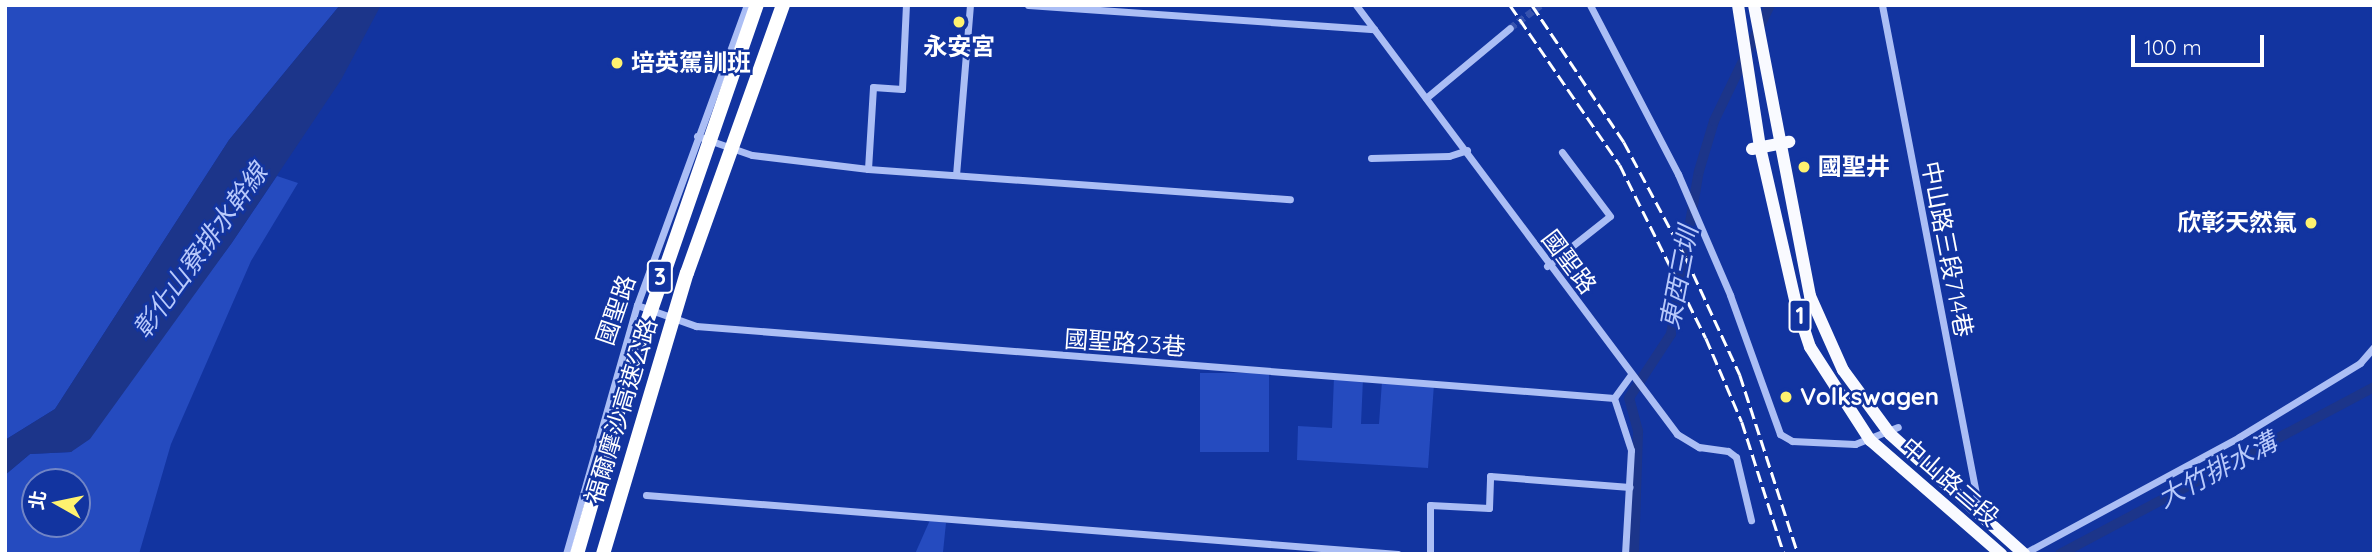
<!DOCTYPE html>
<html>
<head>
<meta charset="utf-8">
<style>
  body { margin:0 }
  #map { position:relative; width:2379px; height:559px; overflow:hidden; background:#1234a0; font-family:Quicksand,"Noto Sans TC",sans-serif }
  div>[style] { position:absolute }
  [style*='--x'] { left:calc(var(--x)*1px); top:calc(var(--y)*1px); width:calc(var(--w)*1px); rotate:calc(var(--a)*1deg) }
  .green>* { inset:0; background:#254bbf; transform-origin:0 0 }
  .water>* { inset:0; background:#1c358a }
  .canal>* { height:10px; margin:-5px; padding:0 5px; transform-origin:5px; border-radius:5px; background:#1c358a }
  .street-tunnel>* { height:7px; margin-top:-3.5px; transform-origin:0; background:repeating-linear-gradient(90deg,#3652ae 0 7px,transparent 0 10.5px) }
  .street>* { height:7px; margin:-3.5px; padding:0 3.5px; transform-origin:3.5px; border-radius:3.5px; background:#abbef5 }
  .primary>* { height:12px; margin:-6px; padding:0 6px; transform-origin:6px; border-radius:6px; background:#f9faff }
  .rail>* { height:2.5px; margin-top:-1.25px; transform-origin:0; background:repeating-linear-gradient(90deg,#fff 0 12px,transparent 0 17px) }
  .highway-bridge>* { height:14px; margin:-7px; padding:0 7px; transform-origin:7px; border-radius:7px; background:#fff }
  .dots>* { width:19px; height:19px; translate:-50% -50%; box-sizing:border-box; border:4px solid #1234a0; border-radius:50% }
  span { translate:-50% -50%; white-space:nowrap; text-align:center; line-height:1.15; -webkit-text-stroke:5px #1234a0; paint-order:stroke }
  .shield-label span { padding:2px 5px; background:#1234a0; border:2px solid; border-radius:5px; -webkit-text-stroke-width:0 }
  .shield-label { font-size:23px; color:#fff; font-weight:700 }
  .poi-label { font-size:24px; color:#fff; font-weight:700 }
  .left { translate:0 -50%; text-align:left }
  .right { translate:-100% -50%; text-align:right }
  .street-label { font-size:24px; color:#fff }
  .water-label { font-size:26px; color:#b8c9fb; font-style:italic }
  .frame { position:absolute; inset:0; border:7px solid #fff; pointer-events:none }
  .north { position:absolute; left:21px; top:468px; width:70px; height:70px; box-sizing:border-box; background:#1234a0; border:2px solid #7185c6; border-radius:50%; rotate:279deg; font-size:19px; font-weight:700; line-height:28px; text-align:center; color:#fff }
  .north::after { content:''; display:block; margin:auto; width:24px; height:32px; background:#fff26f; clip-path:polygon(50% 0,100% 100%,50% 72%,0 100%) }
  .scale { position:absolute; left:2131px; top:35px; width:133px; height:32px; box-sizing:border-box; border:4px solid #fff; border-top:0; padding-left:9px; font-size:21px; line-height:24px; white-space:nowrap; color:#fff; -webkit-text-stroke:5px #1234a0; paint-order:stroke }
</style>
</head>
<body>
<div id="map">
  <div class="green">
    <i style="clip-path:polygon(5px 5px,340px 5px,229px 140px,55px 409px,5px 440px)"></i>
    <i style="clip-path:polygon(evenodd,277px 176px,298px 183px,251px 261px,171px 444px,139px 554px,5px 554px,5px 475px,30px 454px,71px 452px,231px 244px,277px 176px,35px 482px,77px 482px,77px 524px,35px 524px,35px 482px)"></i>
    <i style="left:1200px;top:373px;width:69px;height:79px"></i>
    <i style="clip-path:polygon(1334px 377px,1363px 379px,1361px 424px,1379px 424px,1382px 381px,1434px 384px,1428px 468px,1297px 460px,1298px 426px,1332px 428px)"></i>
    <i style="clip-path:polygon(930px 520px,946px 523px,943px 552px,915px 554px)"></i>
  </div>
  <div class="water">
    <i style="clip-path:polygon(340px 5px,381px 5px,341px 80px,231px 244px,90px 439px,71px 452px,30px 454px,5px 475px,5px 440px,55px 409px,229px 140px)"></i>
  </div>
  <div class="canal">
    <i style="--x:1634;--y:554;--w:123;--a:-88.1"></i>
    <i style="--x:1638;--y:431;--w:34;--a:-105"></i>
    <i style="--x:1629;--y:398;--w:77;--a:-56.7"></i>
    <i style="--x:1671;--y:334;--w:165;--a:-80.3"></i>
    <i style="--x:1699;--y:171;--w:52;--a:-73.3"></i>
    <i style="--x:1714;--y:121;--w:129;--a:-64.2"></i>
    <i style="--x:2060;--y:554;--w:356;--a:-28"></i>
  </div>
  <div class="street-tunnel">
    <i style="--x:1510;--y:28;--w:38;--a:-37"></i>
  </div>
  <div class="street">
    <i style="--x:1028;--y:5;--w:347;--a:4"></i>
    <i style="--x:1356;--y:5;--w:536;--a:53.19"></i>
    <i style="--x:1677;--y:434;--w:26;--a:31"></i>
    <i style="--x:1699;--y:447;--w:29;--a:8"></i>
    <i style="--x:1728;--y:451;--w:10;--a:37"></i>
    <i style="--x:1736;--y:457;--w:65;--a:76.6"></i>
    <i style="--x:1590;--y:5;--w:191;--a:62.5"></i>
    <i style="--x:1678;--y:174;--w:132;--a:66.7"></i>
    <i style="--x:1730;--y:295;--w:148;--a:70.2"></i>
    <i style="--x:1780;--y:434;--w:14;--a:30"></i>
    <i style="--x:1792;--y:441;--w:63;--a:2.7"></i>
    <i style="--x:1855;--y:444;--w:46;--a:-21.6"></i>
    <i style="--x:1882;--y:5;--w:503;--a:79.11"></i>
    <i style="--x:1426;--y:98;--w:109;--a:-39.8"></i>
    <i style="--x:697;--y:136;--w:58;--a:19.1"></i>
    <i style="--x:752;--y:155;--w:117;--a:6.9"></i>
    <i style="--x:868;--y:169;--w:423;--a:4.1"></i>
    <i style="--x:1371;--y:158;--w:78;--a:-1.5"></i>
    <i style="--x:1449;--y:156;--w:19;--a:-18"></i>
    <i style="--x:868;--y:169;--w:82;--a:-86.5"></i>
    <i style="--x:873;--y:87;--w:29;--a:4"></i>
    <i style="--x:902;--y:89;--w:84;--a:-87.3"></i>
    <i style="--x:956;--y:175;--w:171;--a:-85.3"></i>
    <i style="--x:1547;--y:266;--w:80;--a:-38.4"></i>
    <i style="--x:1610;--y:216;--w:80;--a:-126.9"></i>
    <i style="--x:637;--y:305;--w:63;--a:19.6"></i>
    <i style="--x:696;--y:326;--w:921;--a:4.48"></i>
    <i style="--x:646;--y:495;--w:754;--a:4.49"></i>
    <i style="--x:566;--y:554;--w:259;--a:-74.1"></i>
    <i style="--x:637;--y:305;--w:320;--a:-69.9"></i>
    <i style="--x:1430;--y:554;--w:49;--a:-90"></i>
    <i style="--x:1430;--y:505;--w:59;--a:2.9"></i>
    <i style="--x:1489;--y:508;--w:32;--a:-88"></i>
    <i style="--x:1490;--y:476;--w:140;--a:4.5"></i>
    <i style="--x:1625;--y:554;--w:104;--a:-86.7"></i>
    <i style="--x:1631;--y:450;--w:55;--a:-108.1"></i>
    <i style="--x:1614;--y:398;--w:29;--a:-54"></i>
    <i style="--x:2023;--y:554;--w:246;--a:-28.4"></i>
    <i style="--x:2239;--y:437;--w:142;--a:-31.4"></i>
    <i style="--x:2360;--y:363;--w:21;--a:-49"></i>
  </div>
  <div class="primary">
    <i style="--x:1738;--y:5;--w:144;--a:81.2"></i>
    <i style="--x:1760;--y:147;--w:165;--a:77.1"></i>
    <i style="--x:1797;--y:308;--w:41;--a:71.6"></i>
    <i style="--x:1810;--y:347;--w:111;--a:57.2"></i>
    <i style="--x:1870;--y:440;--w:174;--a:41"></i>
    <i style="--x:1754;--y:5;--w:296;--a:79.1"></i>
    <i style="--x:1810;--y:296;--w:81;--a:66"></i>
    <i style="--x:1843;--y:370;--w:79;--a:53.7"></i>
    <i style="--x:1890;--y:434;--w:180;--a:41.8"></i>
    <i style="--x:1752;--y:149;--w:38;--a:-11"></i>
  </div>
  <div class="rail">
    <i style="--x:1510;--y:5;--w:194;--a:55.5"></i>
    <i style="--x:1620;--y:165;--w:193;--a:63.6"></i>
    <i style="--x:1706;--y:338;--w:91;--a:66.8"></i>
    <i style="--x:1742;--y:422;--w:139;--a:72.3"></i>
    <i style="--x:1532;--y:5;--w:165;--a:56.1"></i>
    <i style="--x:1624;--y:142;--w:132;--a:61.9"></i>
    <i style="--x:1686;--y:258;--w:129;--a:65.2"></i>
    <i style="--x:1740;--y:375;--w:188;--a:72"></i>
  </div>
  <div class="highway-bridge">
    <i style="--x:577;--y:554;--w:191;--a:-73.8"></i>
    <i style="--x:630;--y:371;--w:387;--a:-70.9"></i>
    <i style="--x:603;--y:554;--w:293;--a:-73.4"></i>
    <i style="--x:687;--y:273;--w:285;--a:-70.3"></i>
  </div>
  <div class="dots">
    <i style="left:959px;top:22px;background:#fff26f"></i>
    <i style="left:617px;top:63px;background:#fff26f"></i>
    <i style="left:1804px;top:167px;background:#fff26f"></i>
    <i style="left:2311px;top:223px;background:#fff26f"></i>
    <i style="left:1786px;top:397px;background:#fff26f"></i>
  </div>
  <div class="shield-label">
    <span style="left:660px;top:277px">3</span>
    <span style="left:1800px;top:316px">1</span>
  </div>
  <div class="poi-label">
    <span style="left:959px;top:47px">永安宮</span>
    <span class="left" style="left:631px;top:63px">培英駕訓班</span>
    <span class="left" style="left:1818px;top:167px">國聖井</span>
    <span class="right" style="left:2297px;top:223px">欣彰天然氣</span>
    <span class="left" style="left:1800px;top:397px">Volkswagen</span>
  </div>
  <div class="street-label">
    <span style="left:1947px;top:249px;rotate:79deg">中山路三段714巷</span>
    <span style="left:1569px;top:262px;rotate:53deg">國聖路</span>
    <span style="left:616px;top:310px;rotate:-71deg">國聖路</span>
    <span style="left:1125px;top:343px;rotate:4deg">國聖路23巷</span>
    <span style="left:621px;top:411px;rotate:-73deg">福爾摩沙高速公路</span>
    <span style="left:1950px;top:482px;rotate:41deg">中山路三段</span>
  </div>
  <div class="water-label">
    <span style="left:200px;top:251px;rotate:-54deg">彰化山寮排水幹線</span>
    <span style="left:1679px;top:278px;rotate:-79deg">東西三圳</span>
    <span style="left:2217px;top:470px;rotate:-28deg">大竹排水溝</span>
  </div>
  <div class="frame"></div>
  <div class="north">北</div>
  <div class="scale">100 m</div>
</div>
</body>
</html>
